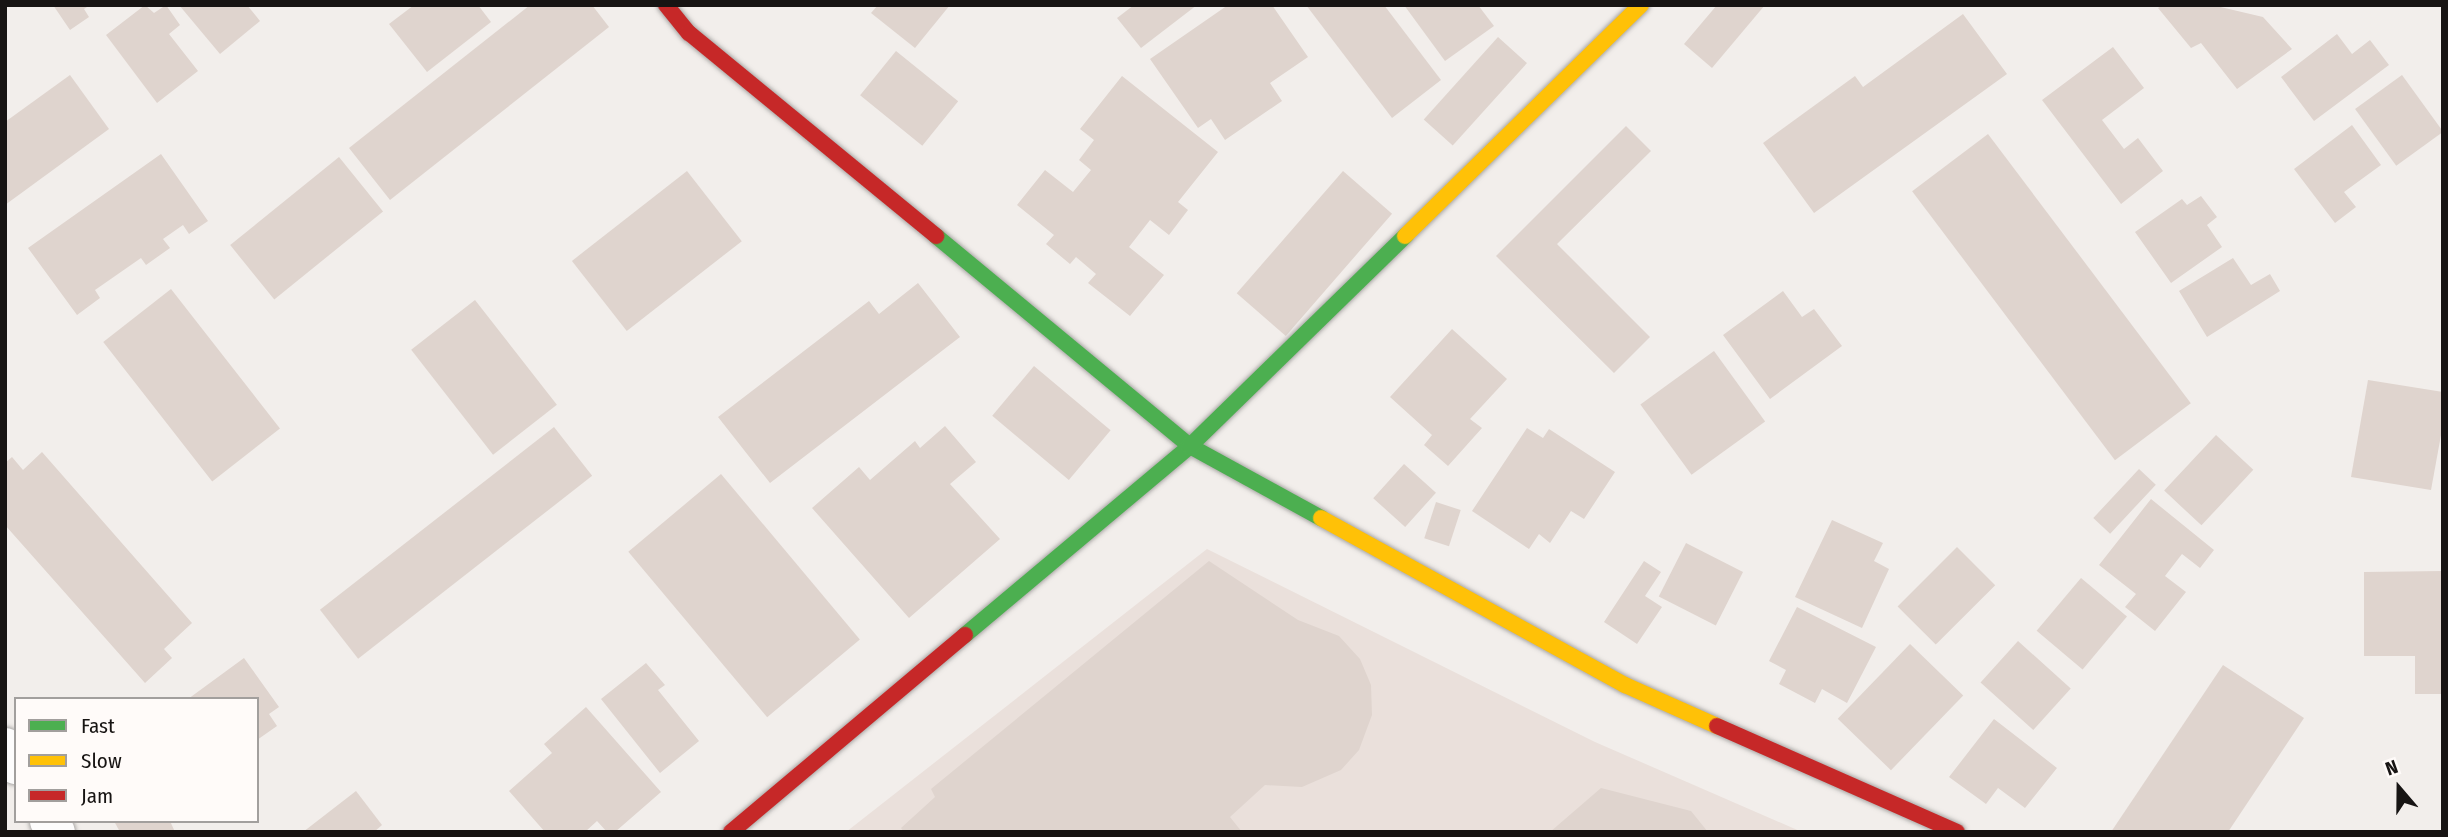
<!DOCTYPE html>
<html>
<head>
<meta charset="utf-8">
<style>
  body { margin:0 }
  #map { position:relative; width:2448px; height:837px; overflow:hidden; background:#f2eeeb; font-family:"Fira Sans Condensed",sans-serif }
  div>[style] { position:absolute }
  [style*='--x'] { left:calc(var(--x)*1px); top:calc(var(--y)*1px); width:calc(var(--w)*1px); rotate:calc(var(--a)*1deg) }
  .built>* { inset:0; background:#eae0db }
  .building>* { inset:0; background:#dfd4ce; transform-origin:0 0 }
  .roads { filter:drop-shadow(0 0 2px #aaa8a6) drop-shadow(0 0 2px #aaa8a6) }
  .street>* { height:38px; margin:-19px; padding:0 19px; transform-origin:19px; border-radius:19px; background:#fdfcfc }
  .fast>* { height:16px; margin:-8px; padding:0 8px; transform-origin:8px; border-radius:8px; background:#4caf50 }
  .slow>* { height:16px; margin:-8px; padding:0 8px; transform-origin:8px; border-radius:8px; background:#ffc107 }
  .jam>* { height:16px; margin:-8px; padding:0 8px; transform-origin:8px; border-radius:8px; background:#c62828 }
  span { translate:-50% -50%; white-space:nowrap; text-align:center; line-height:1.15; -webkit-text-stroke:5px #fffbf9; paint-order:stroke }
  .frame { position:absolute; inset:0; border:7px solid #171413; pointer-events:none }
  .legend { position:absolute; left:14px; top:697px; width:245px; height:126px; box-sizing:border-box; background:#fffbf9; border:2px solid #a29f9d; margin:0; padding:9px 12px; list-style:none; font-size:21px; color:#171413 }
  .legend li { display:flex; align-items:center; gap:14px; height:35px }
  .legend b { width:35px; border:2px solid #a29f9d }
  .north { position:absolute; left:2364px; top:753px; width:70px; height:70px; -webkit-text-stroke:5px #fffbf9; paint-order:stroke; rotate:340deg; font-size:19px; font-weight:700; line-height:28px; text-align:center; color:#171413 }
  .north::after { content:''; display:block; margin:auto; width:24px; height:32px; background:#171413; clip-path:polygon(50% 0,100% 100%,50% 72%,0 100%) }
</style>
</head>
<body>
<div id="map">
  <div class="built">
    <i style="clip-path:polygon(1207px 549px,1595px 742px,1802px 832px,846px 832px)"></i>
  </div>
  <div class="building">
    <i style="clip-path:polygon(53px 5px,90px 5px,84px 9px,89px 17px,70px 30px)"></i>
    <i style="clip-path:polygon(145px 5px,154px 13px,166px 5px,180px 25px,169px 34px,198px 71px,157px 103px,106px 35px)"></i>
    <i style="clip-path:polygon(179px 5px,247px 5px,260px 21px,220px 54px)"></i>
    <i style="clip-path:polygon(414px 5px,478px 5px,491px 22px,427px 72px,389px 24px)"></i>
    <i style="clip-path:polygon(530px 5px,592px 5px,609px 27px,390px 200px,349px 148px)"></i>
    <i style="clip-path:polygon(878px 5px,950px 5px,915px 48px,871px 13px)"></i>
    <i style="clip-path:polygon(1134px 5px,1197px 5px,1141px 48px,1117px 18px)"></i>
    <i style="clip-path:polygon(1228px 5px,1272px 5px,1308px 57px,1270px 83px,1282px 101px,1225px 140px,1211px 119px,1198px 128px,1150px 59px)"></i>
    <i style="clip-path:polygon(1306px 5px,1384px 5px,1441px 80px,1392px 118px)"></i>
    <i style="clip-path:polygon(1404px 5px,1478px 5px,1494px 26px,1445px 61px)"></i>
    <i style="clip-path:polygon(1717px 5px,1765px 5px,1712px 68px,1684px 44px)"></i>
    <i style="clip-path:polygon(2162px 5px,2212px 5px,2263px 17px,2292px 49px,2237px 89px,2201px 43px,2191px 48px,2158px 8px)"></i>
    <i style="clip-path:polygon(1963px 14px,2007px 74px,1814px 213px,1763px 143px,1855px 76px,1863px 87px)"></i>
    <i style="clip-path:polygon(2337px 34px,2352px 54px,2370px 40px,2389px 65px,2314px 121px,2281px 77px)"></i>
    <i style="left:1498px;top:37px;width:39px;height:111px;rotate:42deg"></i>
    <i style="clip-path:polygon(2113px 47px,2144px 88px,2102px 120px,2124px 149px,2138px 138px,2163px 171px,2121px 204px,2042px 100px)"></i>
    <i style="left:896px;top:51px;width:80px;height:57px;rotate:39deg"></i>
    <i style="clip-path:polygon(70px 75px,109px 129px,5px 205px,5px 122px)"></i>
    <i style="left:2402px;top:75px;width:70px;height:58px;rotate:54deg"></i>
    <i style="clip-path:polygon(1122px 76px,1218px 152px,1178px 202px,1188px 210px,1169px 235px,1150px 220px,1129px 247px,1164px 275px,1130px 316px,1088px 283px,1096px 274px,1076px 257px,1070px 264px,1046px 244px,1054px 235px,1017px 205px,1045px 170px,1073px 192px,1091px 170px,1079px 160px,1094px 140px,1080px 129px)"></i>
    <i style="clip-path:polygon(2352px 125px,2381px 165px,2344px 192px,2356px 207px,2335px 223px,2294px 169px)"></i>
    <i style="clip-path:polygon(1626px 126px,1651px 151px,1557px 244px,1650px 337px,1614px 373px,1496px 256px)"></i>
    <i style="left:1988px;top:134px;width:337px;height:95px;rotate:53deg"></i>
    <i style="clip-path:polygon(161px 154px,208px 221px,189px 234px,183px 225px,163px 239px,170px 248px,146px 265px,141px 258px,95px 290px,100px 298px,77px 315px,28px 248px)"></i>
    <i style="left:339px;top:157px;width:70px;height:140px;rotate:51deg"></i>
    <i style="left:687px;top:171px;width:89px;height:146px;rotate:52deg"></i>
    <i style="left:1343px;top:171px;width:65px;height:162px;rotate:41deg"></i>
    <i style="clip-path:polygon(2201px 196px,2217px 217px,2207px 225px,2222px 247px,2171px 283px,2135px 232px,2182px 199px,2187px 205px)"></i>
    <i style="clip-path:polygon(2233px 258px,2251px 285px,2270px 274px,2280px 291px,2207px 337px,2179px 291px)"></i>
    <i style="clip-path:polygon(918px 283px,960px 337px,770px 483px,718px 417px,869px 301px,879px 314px)"></i>
    <i style="left:171px;top:289px;width:177px;height:86px;rotate:52deg"></i>
    <i style="clip-path:polygon(1783px 291px,1802px 317px,1814px 309px,1842px 346px,1770px 399px,1723px 335px)"></i>
    <i style="left:475px;top:300px;width:133px;height:81px;rotate:52deg"></i>
    <i style="clip-path:polygon(1452px 329px,1507px 379px,1470px 419px,1482px 428px,1448px 466px,1424px 445px,1432px 435px,1390px 397px)"></i>
    <i style="left:1714px;top:351px;width:87px;height:91px;rotate:54deg"></i>
    <i style="left:1034px;top:366px;width:100px;height:65px;rotate:40deg"></i>
    <i style="clip-path:polygon(2368px 380px,2443px 392px,2443px 424px,2431px 490px,2351px 477px)"></i>
    <i style="clip-path:polygon(945px 426px,976px 462px,950px 484px,1000px 539px,909px 618px,812px 508px,859px 467px,870px 480px,915px 441px,920px 448px)"></i>
    <i style="left:554px;top:427px;width:62px;height:297px;rotate:52deg"></i>
    <i style="clip-path:polygon(1527px 428px,1543px 438px,1549px 429px,1615px 472px,1584px 519px,1571px 511px,1550px 543px,1539px 534px,1529px 549px,1472px 511px)"></i>
    <i style="left:2216px;top:435px;width:51px;height:76px;rotate:43deg"></i>
    <i style="clip-path:polygon(42px 452px,192px 623px,164px 649px,172px 658px,145px 683px,5px 525px,5px 463px,12px 457px,23px 470px)"></i>
    <i style="left:1404px;top:464px;width:43px;height:46px;rotate:42deg"></i>
    <i style="left:2139px;top:469px;width:23px;height:67px;rotate:43deg"></i>
    <i style="left:721px;top:474px;width:216px;height:121px;rotate:50deg"></i>
    <i style="clip-path:polygon(2151px 499px,2214px 550px,2200px 568px,2182px 554px,2165px 576px,2186px 592px,2155px 631px,2125px 607px,2136px 594px,2099px 565px)"></i>
    <i style="left:1436px;top:502px;width:26px;height:38px;rotate:18deg"></i>
    <i style="clip-path:polygon(1832px 520px,1883px 543px,1874px 561px,1889px 569px,1862px 628px,1795px 597px)"></i>
    <i style="left:1686px;top:543px;width:64px;height:60px;rotate:27deg"></i>
    <i style="left:1957px;top:547px;width:54px;height:84px;rotate:45deg"></i>
    <i style="clip-path:polygon(1209px 561px,1298px 620px,1339px 636px,1360px 659px,1371px 685px,1372px 715px,1359px 750px,1341px 770px,1302px 787px,1265px 785px,1230px 817px,1242px 832px,904px 832px,901px 828px,935px 797px,931px 789px)"></i>
    <i style="clip-path:polygon(1644px 561px,1661px 572px,1645px 596px,1662px 607px,1637px 644px,1604px 622px)"></i>
    <i style="clip-path:polygon(2443px 571px,2443px 694px,2415px 694px,2415px 656px,2364px 656px,2364px 572px)"></i>
    <i style="left:2081px;top:578px;width:60px;height:69px;rotate:40deg"></i>
    <i style="clip-path:polygon(1797px 607px,1876px 647px,1847px 703px,1822px 689px,1815px 703px,1779px 684px,1786px 670px,1769px 661px)"></i>
    <i style="left:2018px;top:641px;width:71px;height:56px;rotate:42deg"></i>
    <i style="left:1910px;top:644px;width:74px;height:104px;rotate:44deg"></i>
    <i style="clip-path:polygon(244px 658px,279px 707px,269px 714px,277px 726px,257px 740px,257px 699px,188px 699px)"></i>
    <i style="clip-path:polygon(646px 663px,665px 685px,658px 690px,699px 741px,660px 773px,601px 699px)"></i>
    <i style="clip-path:polygon(2223px 665px,2304px 718px,2228px 832px,2111px 832px)"></i>
    <i style="clip-path:polygon(586px 707px,661px 792px,615px 832px,607px 832px,597px 821px,585px 832px,545px 832px,509px 791px,552px 753px,544px 744px)"></i>
    <i style="clip-path:polygon(1994px 719px,2057px 768px,2025px 808px,1998px 788px,1986px 804px,1949px 777px)"></i>
    <i style="clip-path:polygon(1601px 788px,1691px 811px,1708px 832px,1550px 832px)"></i>
    <i style="clip-path:polygon(356px 791px,382px 825px,374px 832px,303px 832px)"></i>
    <i style="clip-path:polygon(114px 821px,170px 821px,175px 832px,120px 832px)"></i>
  </div>
  <div class="roads">
    <div class="street">
      <i style="--x:5;--y:747;--w:21;--a:59"></i>
      <i style="--x:49;--y:821;--w:13;--a:58"></i>
    </div>
    <div class="fast">
      <i style="--x:936;--y:236;--w:330;--a:39.6"></i>
      <i style="--x:1190;--y:446;--w:149;--a:28.8"></i>
      <i style="--x:965;--y:635;--w:294;--a:-40"></i>
      <i style="--x:1190;--y:446;--w:301;--a:-44.3"></i>
    </div>
    <div class="slow">
      <i style="--x:1405;--y:236;--w:330;--a:-44.4"></i>
      <i style="--x:1321;--y:518;--w:347;--a:28.8"></i>
      <i style="--x:1625;--y:685;--w:101;--a:24"></i>
    </div>
    <div class="jam">
      <i style="--x:666;--y:5;--w:36;--a:51"></i>
      <i style="--x:689;--y:33;--w:320;--a:39.4"></i>
      <i style="--x:1717;--y:726;--w:262;--a:23.8"></i>
      <i style="--x:731;--y:832;--w:306;--a:-40.1"></i>
    </div>
  </div>
  <div class="frame"></div>
  <ul class="legend">
  <li><b style="height:9px;background:#4caf50"></b>Fast</li>
  <li><b style="height:9px;background:#ffc107"></b>Slow</li>
  <li><b style="height:9px;background:#c62828"></b>Jam</li>
  </ul>
  <div class="north">N</div>
</div>
</body>
</html>
